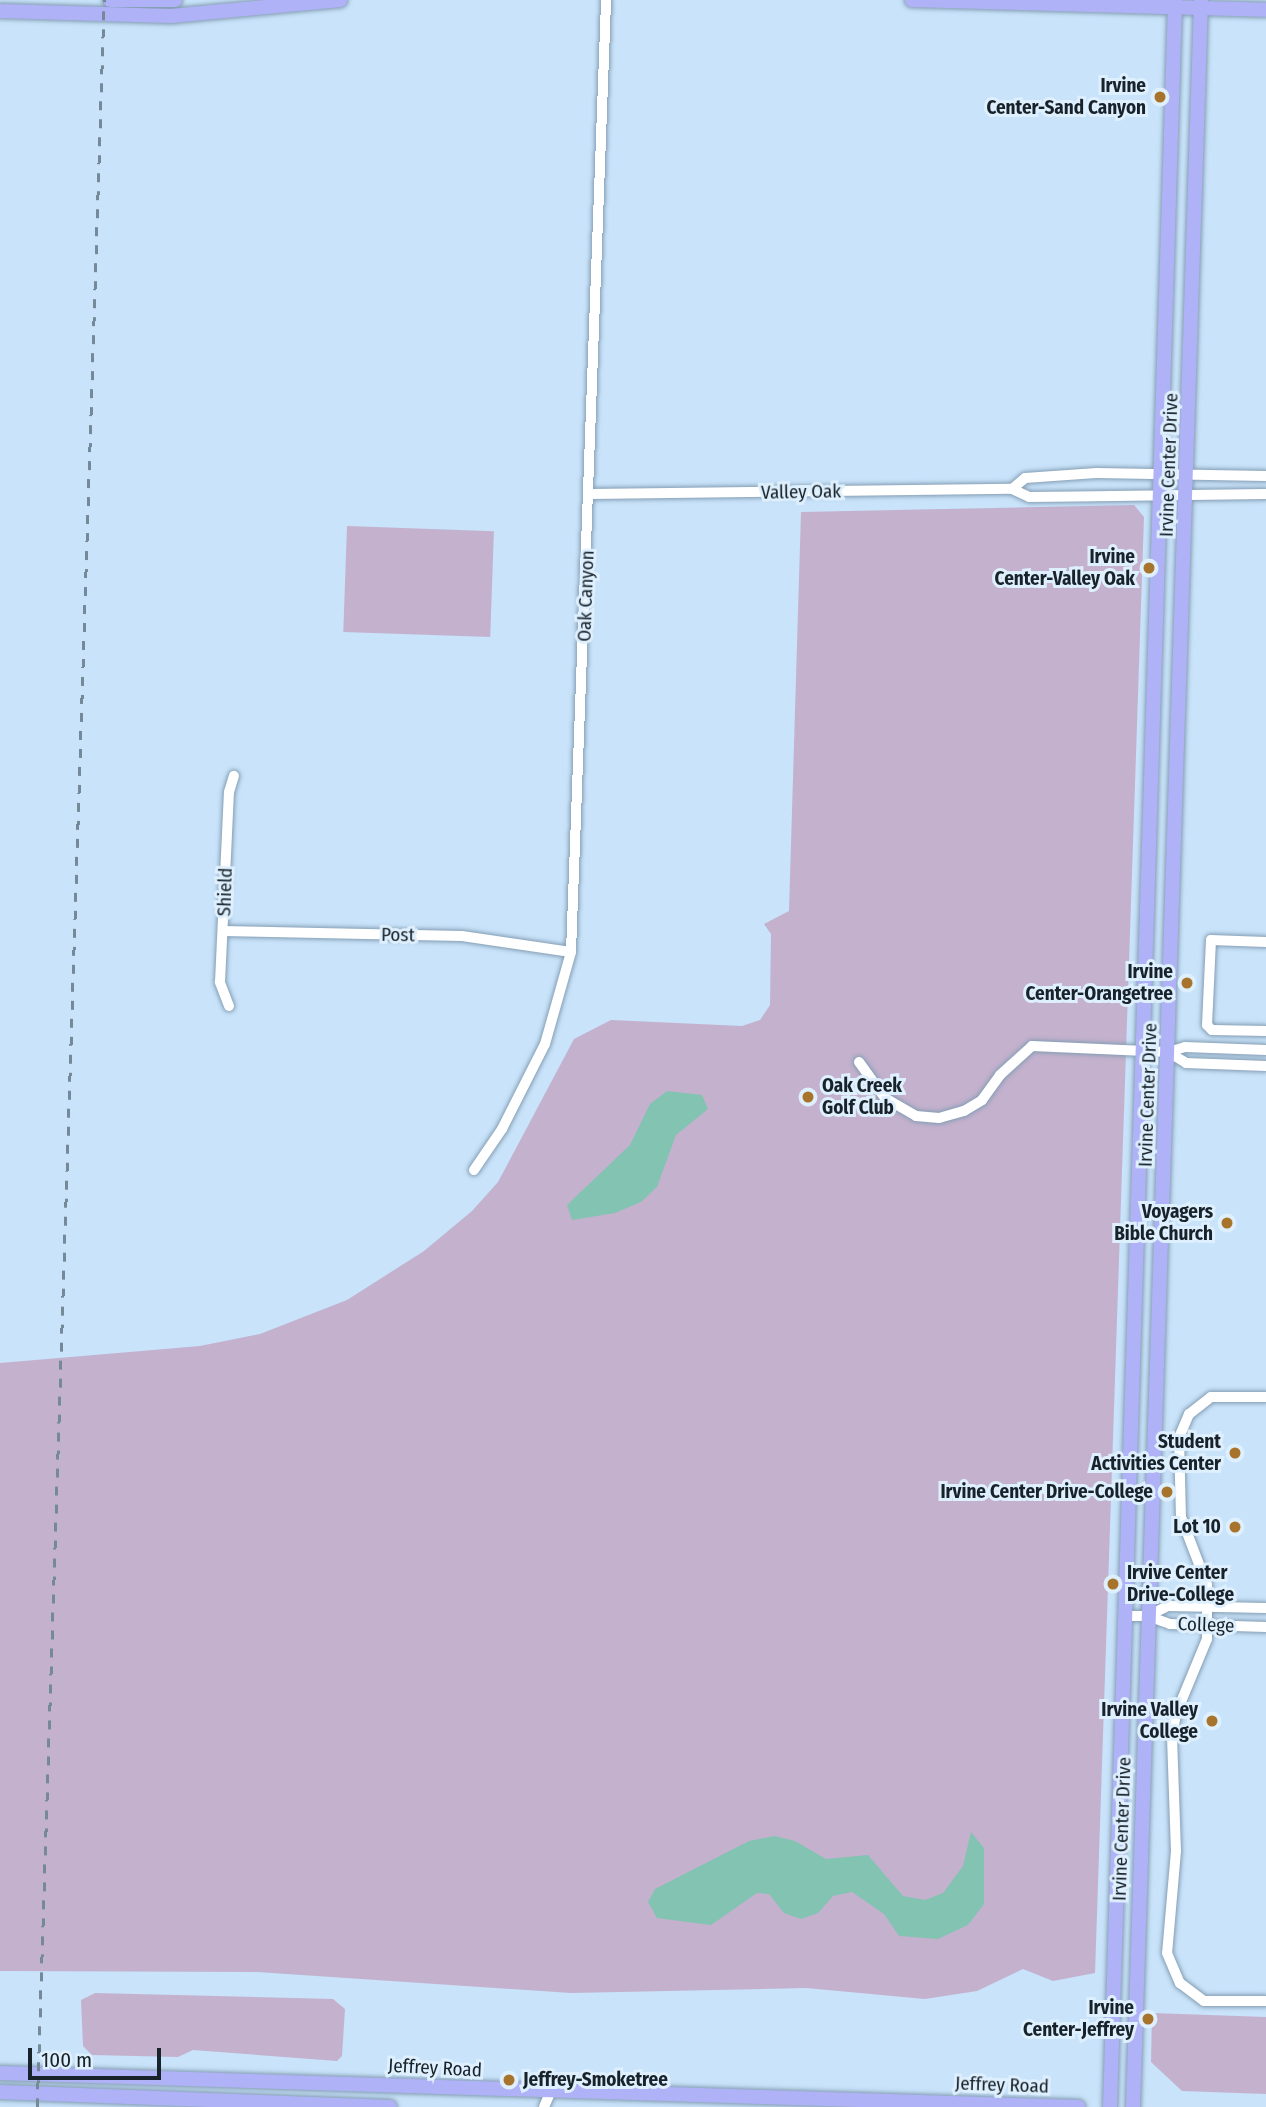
<!DOCTYPE html>
<html>
<head>
<meta charset="utf-8">
<style>
  body { margin:0 }
  #map { position:relative; width:1266px; height:2107px; overflow:hidden; background:#c8e3fa; font-family:"Fira Sans Condensed",sans-serif }
  div>[style] { position:absolute }
  [style*='--x'] { left:calc(var(--x)*1px); top:calc(var(--y)*1px); width:calc(var(--w)*1px); rotate:calc(var(--a)*1deg) }
  .green>* { inset:0; background:#c4b1ce; transform-origin:0 0 }
  .water>* { inset:0; background:#83c3b2 }
  .roads { filter:drop-shadow(0 0 2px #859eb4) drop-shadow(0 0 2px #859eb4) }
  .minor>* { height:10px; margin:-5px; padding:0 5px; transform-origin:5px; border-radius:5px; background:#fff }
  .major>* { height:14px; margin:-7px; padding:0 7px; transform-origin:7px; border-radius:7px; background:#b0b2f7 }
  .rail>* { height:2.5px; margin-top:-1.25px; transform-origin:0; background:repeating-linear-gradient(90deg,#768999 0 9px,transparent 0 18px) }
  .dots>* { width:19px; height:19px; translate:-50% -50%; box-sizing:border-box; border:4px solid #deeffd; border-radius:50% }
  span { translate:-50% -50%; white-space:nowrap; text-align:center; line-height:1.15; -webkit-text-stroke:6px #deeffd; paint-order:stroke }
  .poi-label { font-size:19px; color:#18222a; font-weight:700 }
  .right { translate:-100% -50%; text-align:right }
  .left { translate:0 -50%; text-align:left }
  .street-label { font-size:19px; color:#18222a }
  .scale { position:absolute; left:28px; top:2048px; width:133px; height:32px; box-sizing:border-box; border:4px solid #18222a; border-top:0; padding-left:9px; font-size:21px; line-height:24px; white-space:nowrap; color:#18222a; -webkit-text-stroke:5px #deeffd; paint-order:stroke }
</style>
</head>
<body>
<div id="map">
  <div class="green">
    <i style="clip-path:polygon(1134px 505px,1144px 517px,1095px 1973px,1053px 1981px,1023px 1969px,977px 1991px,925px 1999px,806px 1988px,571px 1993px,257px 1972px,0 1971px,0 1363px,200px 1346px,260px 1334px,347px 1300px,424px 1251px,472px 1211px,498px 1182px,574px 1039px,611px 1020px,742px 1026px,760px 1020px,770px 1005px,771px 934px,764px 924px,789px 911px,801px 512px)"></i>
    <i style="left:347px;top:526px;width:147px;height:106px;rotate:2deg"></i>
    <i style="clip-path:polygon(95px 1993px,333px 1999px,345px 2009px,342px 2056px,337px 2061px,193px 2050px,178px 2057px,92px 2055px,83px 2046px,81px 2000px)"></i>
    <i style="clip-path:polygon(1152px 2013px,1266px 2017px,1266px 2094px,1182px 2091px,1151px 2062px)"></i>
  </div>
  <div class="water">
    <i style="clip-path:polygon(667px 1091px,702px 1095px,708px 1109px,676px 1135px,657px 1187px,641px 1202px,615px 1213px,572px 1220px,567px 1205px,630px 1145px,650px 1104px)"></i>
    <i style="clip-path:polygon(971px 1832px,984px 1848px,984px 1904px,968px 1925px,938px 1939px,899px 1936px,884px 1914px,852px 1892px,833px 1896px,818px 1913px,801px 1919px,784px 1913px,769px 1894px,757px 1893px,711px 1925px,657px 1918px,648px 1902px,655px 1889px,749px 1841px,774px 1836px,795px 1841px,826px 1859px,868px 1855px,903px 1896px,925px 1900px,943px 1893px,963px 1866px)"></i>
  </div>
  <div class="roads">
    <div class="minor">
      <i style="--x:1012;--y:489;--w:17;--a:-40"></i>
      <i style="--x:1025;--y:478;--w:72;--a:-4"></i>
      <i style="--x:1097;--y:473;--w:169;--a:1"></i>
      <i style="--x:590;--y:494;--w:422;--a:-0.7"></i>
      <i style="--x:1012;--y:489;--w:19;--a:25"></i>
      <i style="--x:1029;--y:497;--w:237;--a:-0.7"></i>
      <i style="--x:223;--y:931;--w:239;--a:1.2"></i>
      <i style="--x:462;--y:936;--w:110;--a:8.4"></i>
      <i style="--x:1266;--y:942;--w:55;--a:-177.9"></i>
      <i style="--x:1211;--y:940;--w:85;--a:92.7"></i>
      <i style="--x:1207;--y:1025;--w:7;--a:45"></i>
      <i style="--x:1212;--y:1030;--w:54;--a:1.1"></i>
      <i style="--x:229;--y:1006;--w:26;--a:-111"></i>
      <i style="--x:220;--y:982;--w:190;--a:-87.3"></i>
      <i style="--x:229;--y:792;--w:17;--a:-73"></i>
      <i style="--x:1168;--y:1052;--w:21;--a:31"></i>
      <i style="--x:1186;--y:1063;--w:80;--a:2.1"></i>
      <i style="--x:859;--y:1062;--w:44;--a:54.2"></i>
      <i style="--x:885;--y:1098;--w:36;--a:30"></i>
      <i style="--x:916;--y:1116;--w:23;--a:5"></i>
      <i style="--x:939;--y:1118;--w:26;--a:-16"></i>
      <i style="--x:964;--y:1111;--w:21;--a:-31"></i>
      <i style="--x:982;--y:1100;--w:31;--a:-54"></i>
      <i style="--x:1000;--y:1075;--w:43;--a:-42.2"></i>
      <i style="--x:1032;--y:1046;--w:136;--a:2.5"></i>
      <i style="--x:1168;--y:1052;--w:18;--a:-16"></i>
      <i style="--x:1185;--y:1047;--w:81;--a:2.1"></i>
      <i style="--x:474;--y:1170;--w:50;--a:-55.7"></i>
      <i style="--x:502;--y:1129;--w:95;--a:-63.2"></i>
      <i style="--x:545;--y:1044;--w:96;--a:-74.2"></i>
      <i style="--x:571;--y:952;--w:953;--a:-87.89"></i>
      <i style="--x:1266;--y:1397;--w:55;--a:180"></i>
      <i style="--x:1211;--y:1397;--w:28;--a:142"></i>
      <i style="--x:1189;--y:1414;--w:25;--a:113"></i>
      <i style="--x:1179;--y:1437;--w:80;--a:88.6"></i>
      <i style="--x:1181;--y:1517;--w:73;--a:69.1"></i>
      <i style="--x:1207;--y:1585;--w:54;--a:90"></i>
      <i style="--x:1207;--y:1639;--w:81;--a:112.5"></i>
      <i style="--x:1176;--y:1714;--w:23;--a:100"></i>
      <i style="--x:1172;--y:1737;--w:114;--a:88"></i>
      <i style="--x:1176;--y:1851;--w:102;--a:95"></i>
      <i style="--x:1167;--y:1953;--w:33;--a:67"></i>
      <i style="--x:1180;--y:1983;--w:30;--a:37"></i>
      <i style="--x:1204;--y:2001;--w:62;--a:0"></i>
      <i style="--x:1125;--y:1616;--w:23;--a:0"></i>
      <i style="--x:1148;--y:1616;--w:23;--a:20"></i>
      <i style="--x:1170;--y:1624;--w:96;--a:1.8"></i>
      <i style="--x:1148;--y:1616;--w:22;--a:-27"></i>
      <i style="--x:1168;--y:1606;--w:98;--a:1.2"></i>
      <i style="--x:544;--y:2107;--w:15;--a:-67"></i>
    </div>
    <div class="major">
      <i style="--x:110;--y:0;--w:65;--a:0"></i>
      <i style="--x:912;--y:0;--w:354;--a:1.6"></i>
      <i style="--x:0;--y:11;--w:171;--a:1.7"></i>
      <i style="--x:171;--y:16;--w:170;--a:-5.4"></i>
      <i style="--x:0;--y:2073;--w:1079;--a:1.81"></i>
      <i style="--x:0;--y:2092;--w:390;--a:2.2"></i>
      <i style="--x:1110;--y:2107;--w:2108;--a:-88.23"></i>
      <i style="--x:1133;--y:2107;--w:2108;--a:-88.15"></i>
    </div>
  </div>
  <div class="rail">
    <i style="--x:37;--y:2107;--w:2108;--a:-88.18"></i>
  </div>
  <div class="dots">
    <i style="left:1160px;top:97px;background:#a8742c"></i>
    <i style="left:1149px;top:568px;background:#a8742c"></i>
    <i style="left:1187px;top:983px;background:#a8742c"></i>
    <i style="left:808px;top:1097px;background:#a8742c"></i>
    <i style="left:1227px;top:1223px;background:#a8742c"></i>
    <i style="left:1235px;top:1453px;background:#a8742c"></i>
    <i style="left:1167px;top:1492px;background:#a8742c"></i>
    <i style="left:1235px;top:1527px;background:#a8742c"></i>
    <i style="left:1113px;top:1584px;background:#a8742c"></i>
    <i style="left:1212px;top:1721px;background:#a8742c"></i>
    <i style="left:1148px;top:2019px;background:#a8742c"></i>
    <i style="left:509px;top:2080px;background:#a8742c"></i>
  </div>
  <div class="poi-label">
    <span class="right" style="left:1146px;top:97px">Irvine<br>Center-Sand Canyon</span>
    <span class="right" style="left:1135px;top:568px">Irvine<br>Center-Valley Oak</span>
    <span class="right" style="left:1173px;top:983px">Irvine<br>Center-Orangetree</span>
    <span class="left" style="left:822px;top:1097px">Oak Creek<br>Golf Club</span>
    <span class="right" style="left:1213px;top:1223px">Voyagers<br>Bible Church</span>
    <span class="right" style="left:1221px;top:1453px">Student<br>Activities Center</span>
    <span class="right" style="left:1153px;top:1492px">Irvine Center Drive-College</span>
    <span class="right" style="left:1221px;top:1527px">Lot 10</span>
    <span class="left" style="left:1127px;top:1584px">Irvive Center<br>Drive-College</span>
    <span class="right" style="left:1198px;top:1721px">Irvine Valley<br>College</span>
    <span class="right" style="left:1134px;top:2019px">Irvine<br>Center-Jeffrey</span>
    <span class="left" style="left:523px;top:2080px">Jeffrey-Smoketree</span>
  </div>
  <div class="street-label">
    <span style="left:1169px;top:465px;rotate:-88deg">Irvine Center Drive</span>
    <span style="left:801px;top:492px;rotate:-1deg">Valley Oak</span>
    <span style="left:586px;top:596px;rotate:-88deg">Oak Canyon</span>
    <span style="left:225px;top:892px;rotate:-88deg">Shield</span>
    <span style="left:398px;top:935px;rotate:1deg">Post</span>
    <span style="left:1148px;top:1095px;rotate:-88deg">Irvine Center Drive</span>
    <span style="left:1206px;top:1625px;rotate:2deg">College</span>
    <span style="left:1122px;top:1829px;rotate:-88deg">Irvine Center Drive</span>
    <span style="left:435px;top:2068px;rotate:3deg">Jeffrey Road</span>
    <span style="left:1002px;top:2085px;rotate:2deg">Jeffrey Road</span>
  </div>
  <div class="scale">100 m</div>
</div>
</body>
</html>
